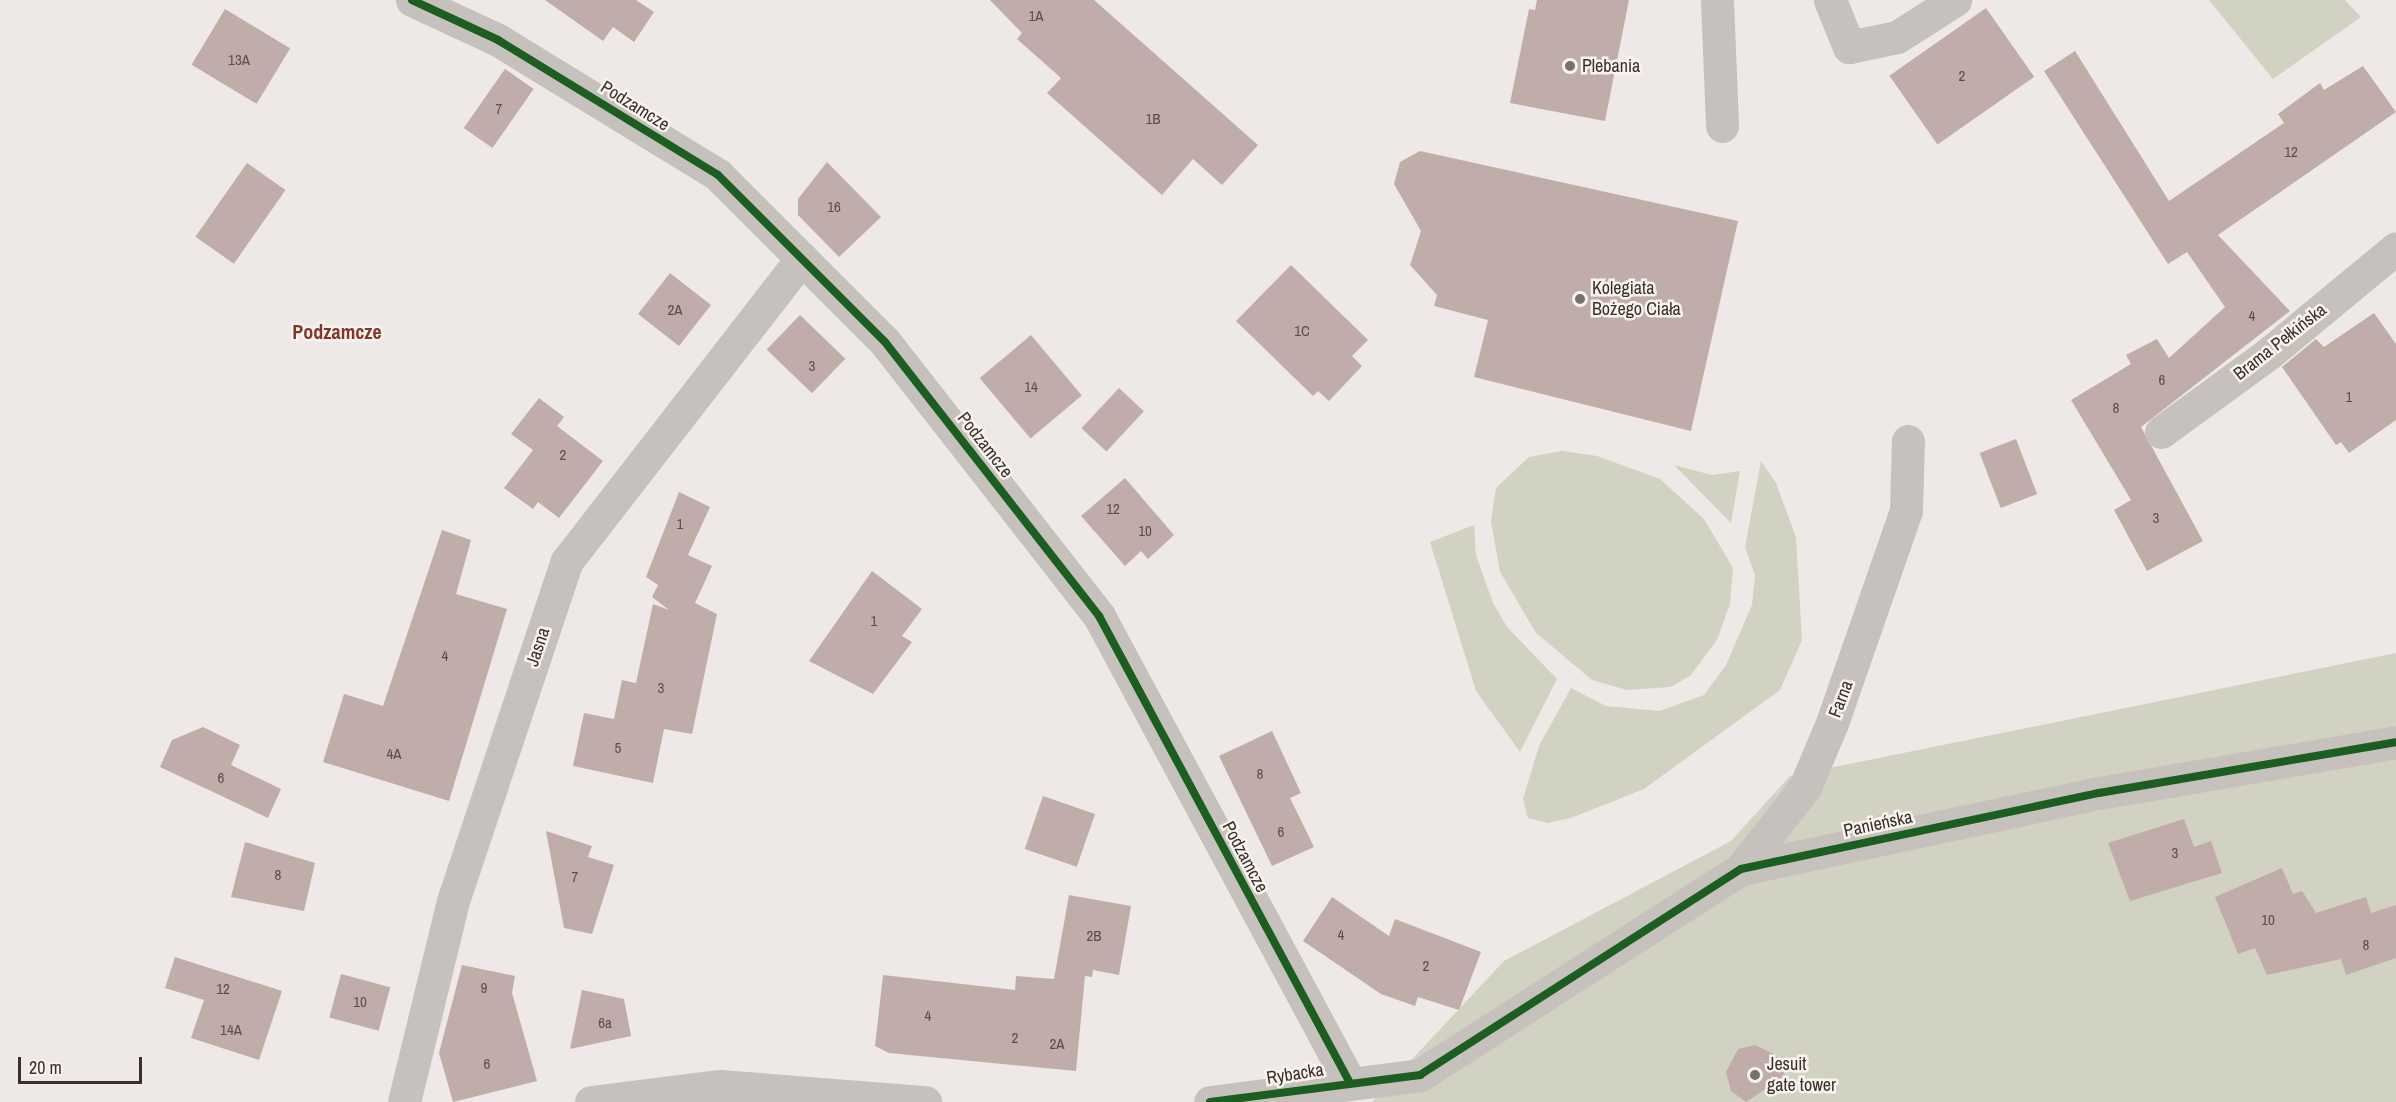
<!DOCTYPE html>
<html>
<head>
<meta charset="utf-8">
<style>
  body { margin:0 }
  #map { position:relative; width:2396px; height:1102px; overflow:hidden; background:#eee9e6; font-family:"Archivo Narrow",sans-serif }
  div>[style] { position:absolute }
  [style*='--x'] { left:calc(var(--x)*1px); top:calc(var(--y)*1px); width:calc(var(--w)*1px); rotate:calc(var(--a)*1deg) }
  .green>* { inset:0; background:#d1d2c1 }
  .building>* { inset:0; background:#c0ada9; transform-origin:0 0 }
  .minor>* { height:33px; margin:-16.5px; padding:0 16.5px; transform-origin:16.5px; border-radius:16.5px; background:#c7c1be }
  .cycleway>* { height:8px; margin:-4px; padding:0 4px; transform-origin:4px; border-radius:4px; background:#1b5e20 }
  .dots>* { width:16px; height:16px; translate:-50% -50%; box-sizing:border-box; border:3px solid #f9f3ee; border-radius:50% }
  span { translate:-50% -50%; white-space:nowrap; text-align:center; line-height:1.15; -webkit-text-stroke:5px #f9f3ee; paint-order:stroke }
  .number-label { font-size:15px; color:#5b4e4b }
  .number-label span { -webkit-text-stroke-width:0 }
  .poi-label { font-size:18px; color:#392f2c }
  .left { translate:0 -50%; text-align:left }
  .street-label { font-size:18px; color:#392f2c }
  .neighbourhood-label { font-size:20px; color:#81372c; font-weight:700 }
  .scale { position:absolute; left:18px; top:1057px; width:124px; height:27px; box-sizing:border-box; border:3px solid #392f2c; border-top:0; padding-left:8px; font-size:18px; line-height:21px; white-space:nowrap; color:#392f2c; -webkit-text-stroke:4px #f9f3ee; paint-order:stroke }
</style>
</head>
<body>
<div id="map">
  <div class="green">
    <i style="clip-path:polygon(2209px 0,2345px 0,2361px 17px,2273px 79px)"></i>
    <i style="clip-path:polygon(1562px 451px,1597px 456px,1660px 479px,1704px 519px,1733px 568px,1730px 604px,1717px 640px,1690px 676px,1670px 687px,1627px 690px,1592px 680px,1536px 633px,1500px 572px,1491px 521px,1496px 488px,1529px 457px)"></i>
    <i style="clip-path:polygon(1761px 461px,1776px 483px,1796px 537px,1802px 640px,1780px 690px,1644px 789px,1571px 818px,1547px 823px,1528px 818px,1523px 799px,1539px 746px,1571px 688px,1606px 706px,1659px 711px,1704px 695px,1726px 665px,1752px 605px,1755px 575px,1745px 547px)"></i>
    <i style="clip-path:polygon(1674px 465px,1712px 475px,1740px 471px,1731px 523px)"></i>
    <i style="clip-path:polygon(1474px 525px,1476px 555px,1493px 603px,1507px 627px,1557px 679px,1520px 752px,1476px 691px,1430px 542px)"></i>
    <i style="clip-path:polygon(2396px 653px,2396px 1102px,1372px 1102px,1504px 961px,1731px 841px,1790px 776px)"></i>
  </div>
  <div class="building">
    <i style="clip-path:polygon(545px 0,636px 0,654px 12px,634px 42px,613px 27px,603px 41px)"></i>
    <i style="clip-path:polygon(990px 0,1094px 0,1258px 145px,1222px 185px,1193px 159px,1162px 195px,1047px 93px,1061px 78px,1017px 39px,1022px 33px)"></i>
    <i style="clip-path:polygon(1537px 0,1629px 0,1605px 121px,1510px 103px,1529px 9px,1535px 10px)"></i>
    <i style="left:1986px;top:8px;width:84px;height:118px;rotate:55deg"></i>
    <i style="left:225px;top:9px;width:76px;height:65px;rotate:31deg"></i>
    <i style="clip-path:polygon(2075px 51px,2169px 201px,2284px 123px,2278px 114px,2320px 83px,2324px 90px,2363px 66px,2396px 112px,2218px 235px,2290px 311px,2141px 427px,2203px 541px,2147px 571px,2114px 510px,2131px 500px,2071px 400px,2131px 364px,2126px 355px,2157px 339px,2169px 358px,2225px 307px,2187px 252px,2168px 264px,2044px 71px)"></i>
    <i style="left:505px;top:69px;width:35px;height:72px;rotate:35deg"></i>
    <i style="clip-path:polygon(1420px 151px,1738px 221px,1691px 431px,1474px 377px,1488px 320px,1434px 306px,1437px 295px,1410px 265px,1421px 231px,1394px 184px,1400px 162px)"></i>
    <i style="clip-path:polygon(827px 162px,881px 217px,839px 257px,798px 215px,798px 199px)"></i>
    <i style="left:247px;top:163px;width:47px;height:90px;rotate:35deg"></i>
    <i style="clip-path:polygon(1291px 265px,1368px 340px,1352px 356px,1362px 366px,1329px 401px,1318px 391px,1313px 396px,1236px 321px)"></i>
    <i style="left:670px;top:273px;width:52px;height:52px;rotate:38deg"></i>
    <i style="clip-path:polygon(2374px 313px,2396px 344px,2396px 420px,2349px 453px,2341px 442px,2336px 445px,2282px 367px,2316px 339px,2324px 347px)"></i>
    <i style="left:800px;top:315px;width:63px;height:48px;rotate:44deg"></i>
    <i style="left:1031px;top:335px;width:79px;height:67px;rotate:50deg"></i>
    <i style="left:1119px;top:388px;width:34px;height:55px;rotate:43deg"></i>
    <i style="clip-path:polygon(539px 398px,564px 417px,557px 426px,603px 461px,559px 518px,538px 502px,533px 509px,504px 488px,533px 450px,511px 434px)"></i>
    <i style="left:2016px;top:439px;width:59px;height:39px;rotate:69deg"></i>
    <i style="clip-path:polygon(1125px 478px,1174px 535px,1148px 559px,1141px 551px,1125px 566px,1081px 516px)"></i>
    <i style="clip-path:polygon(679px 492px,710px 507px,688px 555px,712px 566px,695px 603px,717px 614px,692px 734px,664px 729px,653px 783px,573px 766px,584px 713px,614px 719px,622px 680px,636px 683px,653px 604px,669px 610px,652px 597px,658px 585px,646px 577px)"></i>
    <i style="clip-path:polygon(442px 530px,471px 540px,456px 594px,507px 609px,449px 801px,323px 762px,344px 694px,383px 706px)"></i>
    <i style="clip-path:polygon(872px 571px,922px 609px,902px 636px,912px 642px,873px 694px,809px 661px)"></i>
    <i style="clip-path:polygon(203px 727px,240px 745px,231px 765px,281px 789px,268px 818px,160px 767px,172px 740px)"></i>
    <i style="clip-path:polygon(1272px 731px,1301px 793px,1290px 798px,1314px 847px,1272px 866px,1219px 756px)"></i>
    <i style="left:1043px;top:796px;width:55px;height:56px;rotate:19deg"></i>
    <i style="clip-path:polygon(2184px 819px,2194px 847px,2211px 841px,2222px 873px,2130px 901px,2108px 843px)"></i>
    <i style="clip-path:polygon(546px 831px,592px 846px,588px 857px,614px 865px,592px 934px,564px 928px)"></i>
    <i style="clip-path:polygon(245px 842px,315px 863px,304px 911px,231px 897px)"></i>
    <i style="clip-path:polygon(2282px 868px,2293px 894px,2302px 891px,2316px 913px,2366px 897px,2371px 913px,2396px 905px,2396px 958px,2346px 975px,2341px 959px,2267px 975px,2255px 948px,2238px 954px,2215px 897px)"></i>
    <i style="clip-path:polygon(1069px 895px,1131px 906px,1119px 975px,1093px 970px,1092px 977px,1085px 976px,1076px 1071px,889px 1053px,875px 1046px,883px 975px,1015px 990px,1016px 976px,1054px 979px)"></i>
    <i style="clip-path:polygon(1332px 897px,1389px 936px,1395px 919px,1481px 952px,1459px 1010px,1418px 997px,1415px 1006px,1381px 994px,1303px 941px)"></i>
    <i style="clip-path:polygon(175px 957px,282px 991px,259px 1060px,191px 1038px,204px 1000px,165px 988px)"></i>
    <i style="clip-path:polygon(462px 965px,515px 976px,512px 993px,537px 1081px,453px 1102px,439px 1053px)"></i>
    <i style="left:341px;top:974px;width:51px;height:45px;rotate:15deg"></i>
    <i style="clip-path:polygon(582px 990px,624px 999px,631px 1036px,570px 1049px)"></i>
    <i style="clip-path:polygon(1755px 1045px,1776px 1055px,1785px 1076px,1746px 1102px,1731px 1091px,1726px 1072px,1738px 1049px)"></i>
  </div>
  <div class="minor">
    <i style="--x:412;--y:0;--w:95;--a:24.9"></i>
    <i style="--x:498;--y:40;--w:258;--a:31.5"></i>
    <i style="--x:718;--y:175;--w:236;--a:45"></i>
    <i style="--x:885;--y:342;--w:348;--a:52"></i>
    <i style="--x:1099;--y:616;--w:528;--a:61.74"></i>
    <i style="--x:1717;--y:0;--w:126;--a:87.7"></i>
    <i style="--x:1830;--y:0;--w:51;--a:68"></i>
    <i style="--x:1849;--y:47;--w:49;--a:-11.8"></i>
    <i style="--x:1897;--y:37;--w:69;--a:-32.5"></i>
    <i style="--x:2161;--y:432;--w:132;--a:-36.1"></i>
    <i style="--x:2268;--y:354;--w:166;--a:-39.6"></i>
    <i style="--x:1741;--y:869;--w:104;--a:-52"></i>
    <i style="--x:1805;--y:787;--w:69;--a:-67.1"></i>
    <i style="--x:1832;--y:723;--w:225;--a:-70.8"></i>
    <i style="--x:1906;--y:511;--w:70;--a:-88.4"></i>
    <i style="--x:404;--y:1102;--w:207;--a:-76.3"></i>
    <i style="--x:453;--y:901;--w:359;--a:-71.5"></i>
    <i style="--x:567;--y:561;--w:383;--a:-52.2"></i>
    <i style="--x:591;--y:1102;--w:130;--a:-7.1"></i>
    <i style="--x:720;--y:1086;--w:206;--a:4.5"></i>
    <i style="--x:1210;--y:1102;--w:212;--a:-7.3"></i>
    <i style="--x:1420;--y:1075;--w:381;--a:-32.7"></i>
    <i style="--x:1741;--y:869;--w:366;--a:-12"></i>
    <i style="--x:2099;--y:793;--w:301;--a:-9.7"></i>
  </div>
  <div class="cycleway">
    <i style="--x:412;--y:0;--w:95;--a:24.9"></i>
    <i style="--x:498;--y:40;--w:258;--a:31.5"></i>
    <i style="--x:718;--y:175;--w:236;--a:45"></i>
    <i style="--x:885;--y:342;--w:348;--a:52"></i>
    <i style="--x:1099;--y:616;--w:528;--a:61.74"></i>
    <i style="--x:1210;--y:1102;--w:212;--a:-7.3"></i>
    <i style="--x:1420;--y:1075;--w:381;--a:-32.7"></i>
    <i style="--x:1741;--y:869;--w:366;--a:-12"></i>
    <i style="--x:2099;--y:793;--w:301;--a:-9.7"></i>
  </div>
  <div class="dots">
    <i style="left:1570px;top:66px;background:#78706d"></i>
    <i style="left:1580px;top:299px;background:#78706d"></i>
    <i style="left:1755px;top:1075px;background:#78706d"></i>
  </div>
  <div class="number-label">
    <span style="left:1036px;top:16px">1A</span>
    <span style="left:239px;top:60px">13A</span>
    <span style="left:1962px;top:76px">2</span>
    <span style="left:499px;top:109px">7</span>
    <span style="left:1153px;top:119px">1B</span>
    <span style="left:2291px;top:152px">12</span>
    <span style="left:834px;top:207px">16</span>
    <span style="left:675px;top:310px">2A</span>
    <span style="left:2252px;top:316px">4</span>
    <span style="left:1302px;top:331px">1C</span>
    <span style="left:812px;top:366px">3</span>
    <span style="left:2162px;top:380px">6</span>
    <span style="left:1031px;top:387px">14</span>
    <span style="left:2349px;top:397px">1</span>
    <span style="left:2116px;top:408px">8</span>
    <span style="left:563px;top:455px">2</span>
    <span style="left:1113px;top:509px">12</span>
    <span style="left:2156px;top:518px">3</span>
    <span style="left:680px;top:524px">1</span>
    <span style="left:1145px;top:531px">10</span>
    <span style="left:874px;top:621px">1</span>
    <span style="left:445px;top:656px">4</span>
    <span style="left:661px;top:688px">3</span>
    <span style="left:618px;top:748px">5</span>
    <span style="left:394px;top:754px">4A</span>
    <span style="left:1260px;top:774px">8</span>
    <span style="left:221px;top:778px">6</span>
    <span style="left:1281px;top:832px">6</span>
    <span style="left:2175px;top:853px">3</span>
    <span style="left:278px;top:875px">8</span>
    <span style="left:575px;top:877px">7</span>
    <span style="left:2268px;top:920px">10</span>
    <span style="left:1341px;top:935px">4</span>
    <span style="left:1094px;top:936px">2B</span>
    <span style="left:2366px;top:945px">8</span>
    <span style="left:1426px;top:966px">2</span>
    <span style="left:484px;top:988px">9</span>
    <span style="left:223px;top:989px">12</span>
    <span style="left:360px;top:1002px">10</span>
    <span style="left:928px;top:1016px">4</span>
    <span style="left:605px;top:1023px">6a</span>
    <span style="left:231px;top:1030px">14A</span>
    <span style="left:1015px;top:1038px">2</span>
    <span style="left:1057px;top:1044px">2A</span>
    <span style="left:487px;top:1064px">6</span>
  </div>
  <div class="poi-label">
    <span class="left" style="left:1582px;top:66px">Plebania</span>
    <span class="left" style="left:1592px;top:299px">Kolegiata<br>Bożego Ciała</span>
    <span class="left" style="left:1767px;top:1075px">Jesuit<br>gate tower</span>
  </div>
  <div class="street-label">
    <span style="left:635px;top:106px;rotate:32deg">Podzamcze</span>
    <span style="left:2280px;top:342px;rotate:-38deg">Brama Pełkińska</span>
    <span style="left:985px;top:445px;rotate:52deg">Podzamcze</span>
    <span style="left:538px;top:647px;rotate:-72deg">Jasna</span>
    <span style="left:1841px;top:699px;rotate:-69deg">Farna</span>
    <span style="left:1878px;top:824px;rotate:-12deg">Panieńska</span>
    <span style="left:1245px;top:857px;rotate:62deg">Podzamcze</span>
    <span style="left:1295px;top:1074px;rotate:-9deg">Rybacka</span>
  </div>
  <div class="neighbourhood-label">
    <span style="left:337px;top:331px">Podzamcze</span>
  </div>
  <div class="scale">20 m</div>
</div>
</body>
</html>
